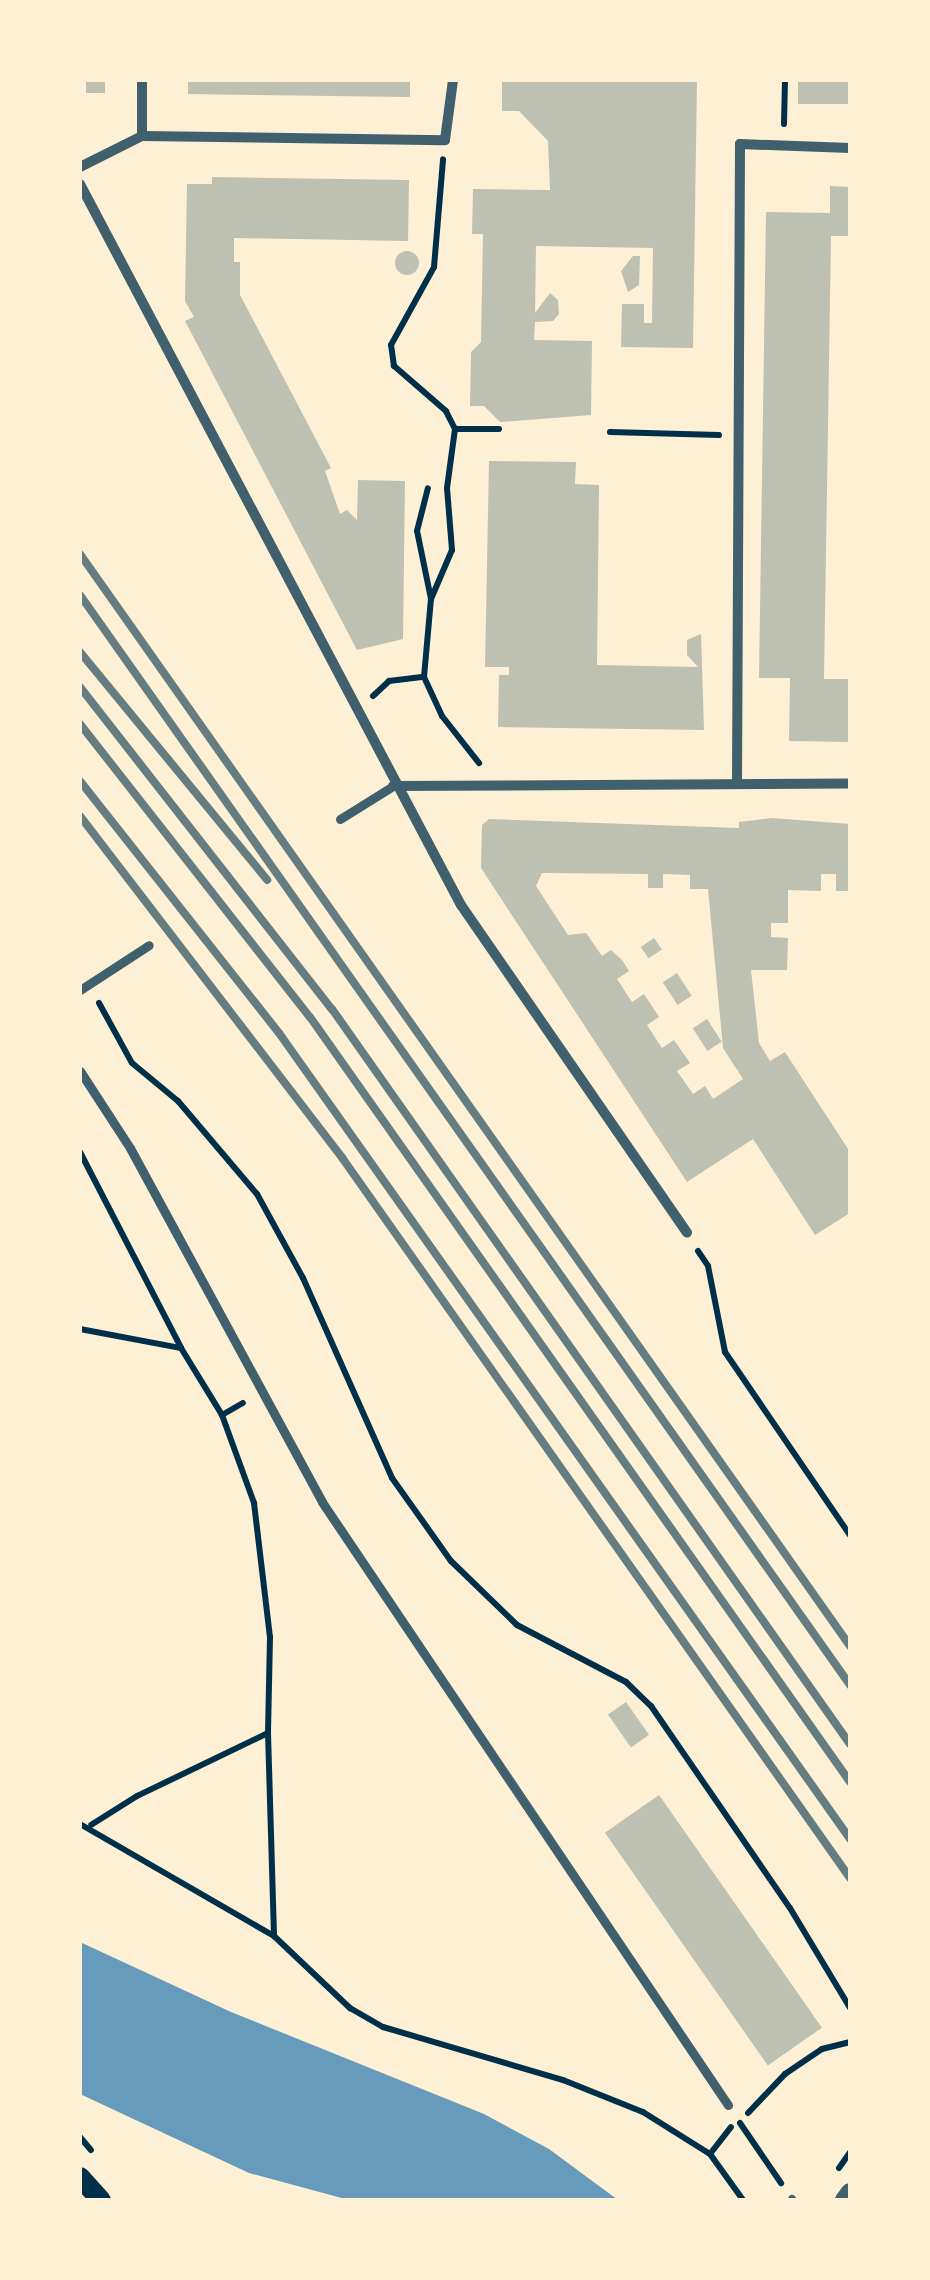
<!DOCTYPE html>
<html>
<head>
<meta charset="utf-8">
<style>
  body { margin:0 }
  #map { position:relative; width:930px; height:2280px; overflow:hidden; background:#fdf0d5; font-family:"Fira Sans Condensed",sans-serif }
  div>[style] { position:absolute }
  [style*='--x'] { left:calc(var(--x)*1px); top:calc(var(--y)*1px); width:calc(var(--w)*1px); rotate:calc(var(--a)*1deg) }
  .water>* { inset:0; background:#669bbc }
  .building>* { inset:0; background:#bec0b2; transform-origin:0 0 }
  .round { border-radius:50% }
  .path>* { height:6px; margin:-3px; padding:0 3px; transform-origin:3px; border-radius:3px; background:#003049 }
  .service>* { height:8px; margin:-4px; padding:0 4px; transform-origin:4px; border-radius:4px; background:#3f606c }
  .pedestrian>* { height:9px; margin:-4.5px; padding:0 4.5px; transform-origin:4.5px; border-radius:4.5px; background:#3f606c }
  .minor>* { height:10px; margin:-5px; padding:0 5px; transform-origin:5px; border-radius:5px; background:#3f606c }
  .tertiary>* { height:18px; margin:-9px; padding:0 9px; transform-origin:9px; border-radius:9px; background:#3f606c }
  .secondary>* { height:20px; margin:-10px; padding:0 10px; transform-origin:10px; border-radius:10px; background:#003049 }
  .rail>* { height:8px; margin:-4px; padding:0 4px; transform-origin:4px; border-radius:4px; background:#657d81 }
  span { translate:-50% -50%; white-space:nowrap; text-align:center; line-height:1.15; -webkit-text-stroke:8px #fdf0d5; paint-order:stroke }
  .frame { position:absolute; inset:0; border:82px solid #fdf0d5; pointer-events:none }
</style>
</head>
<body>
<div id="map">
  <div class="water">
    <i style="clip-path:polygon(80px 1942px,231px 2012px,484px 2114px,549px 2149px,618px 2200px,349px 2200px,249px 2173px,80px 2094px)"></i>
  </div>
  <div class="building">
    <i style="left:86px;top:80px;width:19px;height:13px"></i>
    <i style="clip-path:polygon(188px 80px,410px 80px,410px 97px,188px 94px)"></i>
    <i style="clip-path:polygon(502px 80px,697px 80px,693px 348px,621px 347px,622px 304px,644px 304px,644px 323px,652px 323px,653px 248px,536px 246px,535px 313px,550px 293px,558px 300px,559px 314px,553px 321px,535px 322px,534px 340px,592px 341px,591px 415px,500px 422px,484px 406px,470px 406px,471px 352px,481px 342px,483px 234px,472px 234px,473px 189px,550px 190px,548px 141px,519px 111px,502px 111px)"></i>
    <i style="left:798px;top:80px;width:52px;height:24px"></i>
    <i style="clip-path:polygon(212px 177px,409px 180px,408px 241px,234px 238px,234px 262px,240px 262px,240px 295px,331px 468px,325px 471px,340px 514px,347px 510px,357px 520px,358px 480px,405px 481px,403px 639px,357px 650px,185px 321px,194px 317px,185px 301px,187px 184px,212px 184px)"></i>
    <i style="clip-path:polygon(830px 186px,850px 187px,850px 236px,831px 236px,824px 679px,849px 679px,850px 742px,789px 741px,790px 678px,759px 678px,766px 212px,830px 213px)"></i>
    <i class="round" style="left:395px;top:251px;width:24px;height:24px"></i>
    <i style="clip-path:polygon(633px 256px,640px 256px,639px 285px,628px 292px,621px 271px)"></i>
    <i style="clip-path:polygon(489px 461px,576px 462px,575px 484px,599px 485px,597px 665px,698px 667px,687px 655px,687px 640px,701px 634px,704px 730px,498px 727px,499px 675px,509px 675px,509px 667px,485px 667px)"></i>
    <i style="clip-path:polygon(evenodd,772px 818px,850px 824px,850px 891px,836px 891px,836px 874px,821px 874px,821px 891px,788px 890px,788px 923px,771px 923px,771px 937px,788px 938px,787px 970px,751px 970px,759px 1043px,770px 1061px,785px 1052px,850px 1152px,850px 1213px,815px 1235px,753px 1139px,687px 1182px,481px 868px,482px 825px,489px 819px,739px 828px,739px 822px,772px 818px,542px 873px,648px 874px,648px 888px,663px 888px,663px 874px,690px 875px,690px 889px,708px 889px,723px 1048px,743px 1079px,713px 1099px,705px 1086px,693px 1094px,677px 1071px,690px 1063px,674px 1040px,662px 1048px,647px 1025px,659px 1017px,644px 994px,632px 1002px,617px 979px,629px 971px,622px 960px,611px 950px,602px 956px,586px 933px,568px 935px,536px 886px,542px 873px)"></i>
    <i style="left:654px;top:938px;width:14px;height:16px;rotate:56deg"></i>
    <i style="left:677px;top:973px;width:27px;height:17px;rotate:57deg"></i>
    <i style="left:707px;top:1019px;width:27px;height:17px;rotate:57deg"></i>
    <i style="left:626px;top:1702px;width:40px;height:22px;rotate:55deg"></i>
    <i style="left:659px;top:1795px;width:284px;height:66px;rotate:55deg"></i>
  </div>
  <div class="path">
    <i style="--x:784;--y:124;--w:44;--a:-88.7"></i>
    <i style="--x:455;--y:429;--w:44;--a:0"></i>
    <i style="--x:610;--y:432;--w:109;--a:1.6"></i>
    <i style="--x:431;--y:599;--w:53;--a:-66.8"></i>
    <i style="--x:452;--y:550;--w:62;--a:-94.6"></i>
    <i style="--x:447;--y:488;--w:60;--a:-82.3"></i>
    <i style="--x:455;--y:429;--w:20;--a:-117"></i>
    <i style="--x:446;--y:411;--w:69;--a:-139.1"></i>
    <i style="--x:394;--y:366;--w:21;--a:-98"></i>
    <i style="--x:391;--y:345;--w:89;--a:-61.1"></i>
    <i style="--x:434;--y:267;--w:108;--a:-85.2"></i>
    <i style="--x:424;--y:677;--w:43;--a:65.2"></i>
    <i style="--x:442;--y:716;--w:60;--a:51.8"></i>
    <i style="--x:373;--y:696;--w:22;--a:-43"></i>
    <i style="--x:389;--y:681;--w:35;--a:-7"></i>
    <i style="--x:424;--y:677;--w:78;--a:-84.9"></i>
    <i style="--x:431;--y:599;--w:69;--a:-101.6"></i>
    <i style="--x:417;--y:531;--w:44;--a:-75.7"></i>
    <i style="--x:99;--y:1003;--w:68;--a:61.2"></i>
    <i style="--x:132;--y:1063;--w:60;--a:39.6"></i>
    <i style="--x:178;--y:1101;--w:122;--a:49.7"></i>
    <i style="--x:257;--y:1194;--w:96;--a:61.3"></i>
    <i style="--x:303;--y:1278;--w:219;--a:66"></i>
    <i style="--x:392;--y:1478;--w:102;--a:54.6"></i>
    <i style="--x:451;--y:1561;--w:92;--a:44.1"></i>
    <i style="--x:517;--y:1625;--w:123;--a:27.6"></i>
    <i style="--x:626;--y:1682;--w:35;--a:44"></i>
    <i style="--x:651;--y:1706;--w:245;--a:55.5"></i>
    <i style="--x:790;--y:1908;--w:117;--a:59"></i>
    <i style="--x:80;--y:1152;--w:220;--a:62.7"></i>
    <i style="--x:698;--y:1251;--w:18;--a:56"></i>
    <i style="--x:708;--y:1266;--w:88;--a:78.8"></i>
    <i style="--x:725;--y:1352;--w:222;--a:55.7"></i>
    <i style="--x:80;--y:1329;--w:103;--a:10.7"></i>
    <i style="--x:181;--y:1348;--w:79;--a:58.5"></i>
    <i style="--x:222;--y:1415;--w:94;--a:70"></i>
    <i style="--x:254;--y:1503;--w:135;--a:83.2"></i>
    <i style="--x:270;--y:1637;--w:96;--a:91.2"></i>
    <i style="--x:268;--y:1733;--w:145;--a:154.3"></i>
    <i style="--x:137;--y:1796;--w:54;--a:147.8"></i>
    <i style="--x:222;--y:1415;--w:24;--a:-30"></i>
    <i style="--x:268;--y:1733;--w:203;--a:88.3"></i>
    <i style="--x:80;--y:1824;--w:224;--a:30"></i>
    <i style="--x:274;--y:1936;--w:105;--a:43.5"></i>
    <i style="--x:350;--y:2008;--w:38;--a:30"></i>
    <i style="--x:383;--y:2027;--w:188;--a:16.4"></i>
    <i style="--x:563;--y:2080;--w:86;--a:21.8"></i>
    <i style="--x:643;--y:2112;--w:79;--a:32.1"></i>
    <i style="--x:710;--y:2154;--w:57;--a:54.3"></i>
    <i style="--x:748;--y:2113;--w:54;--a:-46.5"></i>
    <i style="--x:785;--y:2074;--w:45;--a:-34"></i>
    <i style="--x:822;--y:2049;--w:29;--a:-14"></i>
    <i style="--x:740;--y:2123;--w:73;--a:55.7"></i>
    <i style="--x:80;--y:2137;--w:17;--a:50"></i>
    <i style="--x:710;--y:2154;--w:34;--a:-52"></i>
    <i style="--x:839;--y:2168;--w:19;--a:-55"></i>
  </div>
  <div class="service">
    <i style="--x:792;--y:2199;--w:1;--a:45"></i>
  </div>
  <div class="pedestrian">
    <i style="--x:340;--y:819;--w:62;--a:-31.9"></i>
    <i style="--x:80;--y:990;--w:82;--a:-33.1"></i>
    <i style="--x:80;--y:1071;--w:92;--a:57"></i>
    <i style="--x:130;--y:1148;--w:403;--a:61.5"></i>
    <i style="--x:322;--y:1502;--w:727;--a:56.05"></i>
  </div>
  <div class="minor">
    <i style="--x:142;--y:136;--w:56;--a:-90"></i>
    <i style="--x:80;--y:167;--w:69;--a:-26.6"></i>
    <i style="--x:142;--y:136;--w:303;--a:0.8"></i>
    <i style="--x:445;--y:140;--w:61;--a:-82.4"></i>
    <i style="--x:80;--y:184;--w:815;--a:62.15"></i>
    <i style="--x:461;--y:905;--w:398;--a:55.4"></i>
    <i style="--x:737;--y:783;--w:639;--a:-89.73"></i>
    <i style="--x:740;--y:144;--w:110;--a:2.1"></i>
    <i style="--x:393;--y:786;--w:457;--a:-0.3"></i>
  </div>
  <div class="tertiary">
    <i style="--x:844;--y:2200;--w:10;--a:-53"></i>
  </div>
  <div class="secondary">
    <i style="--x:80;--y:2177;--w:31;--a:48"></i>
  </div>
  <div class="rail">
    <i style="--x:80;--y:554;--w:1336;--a:54.81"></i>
    <i style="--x:80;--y:595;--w:1335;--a:54.76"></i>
    <i style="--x:80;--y:652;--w:295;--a:50.6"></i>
    <i style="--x:80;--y:687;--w:409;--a:52"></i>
    <i style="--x:332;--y:1009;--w:899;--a:54.83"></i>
    <i style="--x:80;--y:724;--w:372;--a:51.9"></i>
    <i style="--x:310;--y:1017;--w:936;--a:54.78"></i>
    <i style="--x:80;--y:781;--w:321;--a:51.7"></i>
    <i style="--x:279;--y:1033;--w:988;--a:54.68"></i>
    <i style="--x:80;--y:816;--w:432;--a:52.5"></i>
    <i style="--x:343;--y:1159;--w:880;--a:54.81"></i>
  </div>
  <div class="frame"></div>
</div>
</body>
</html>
